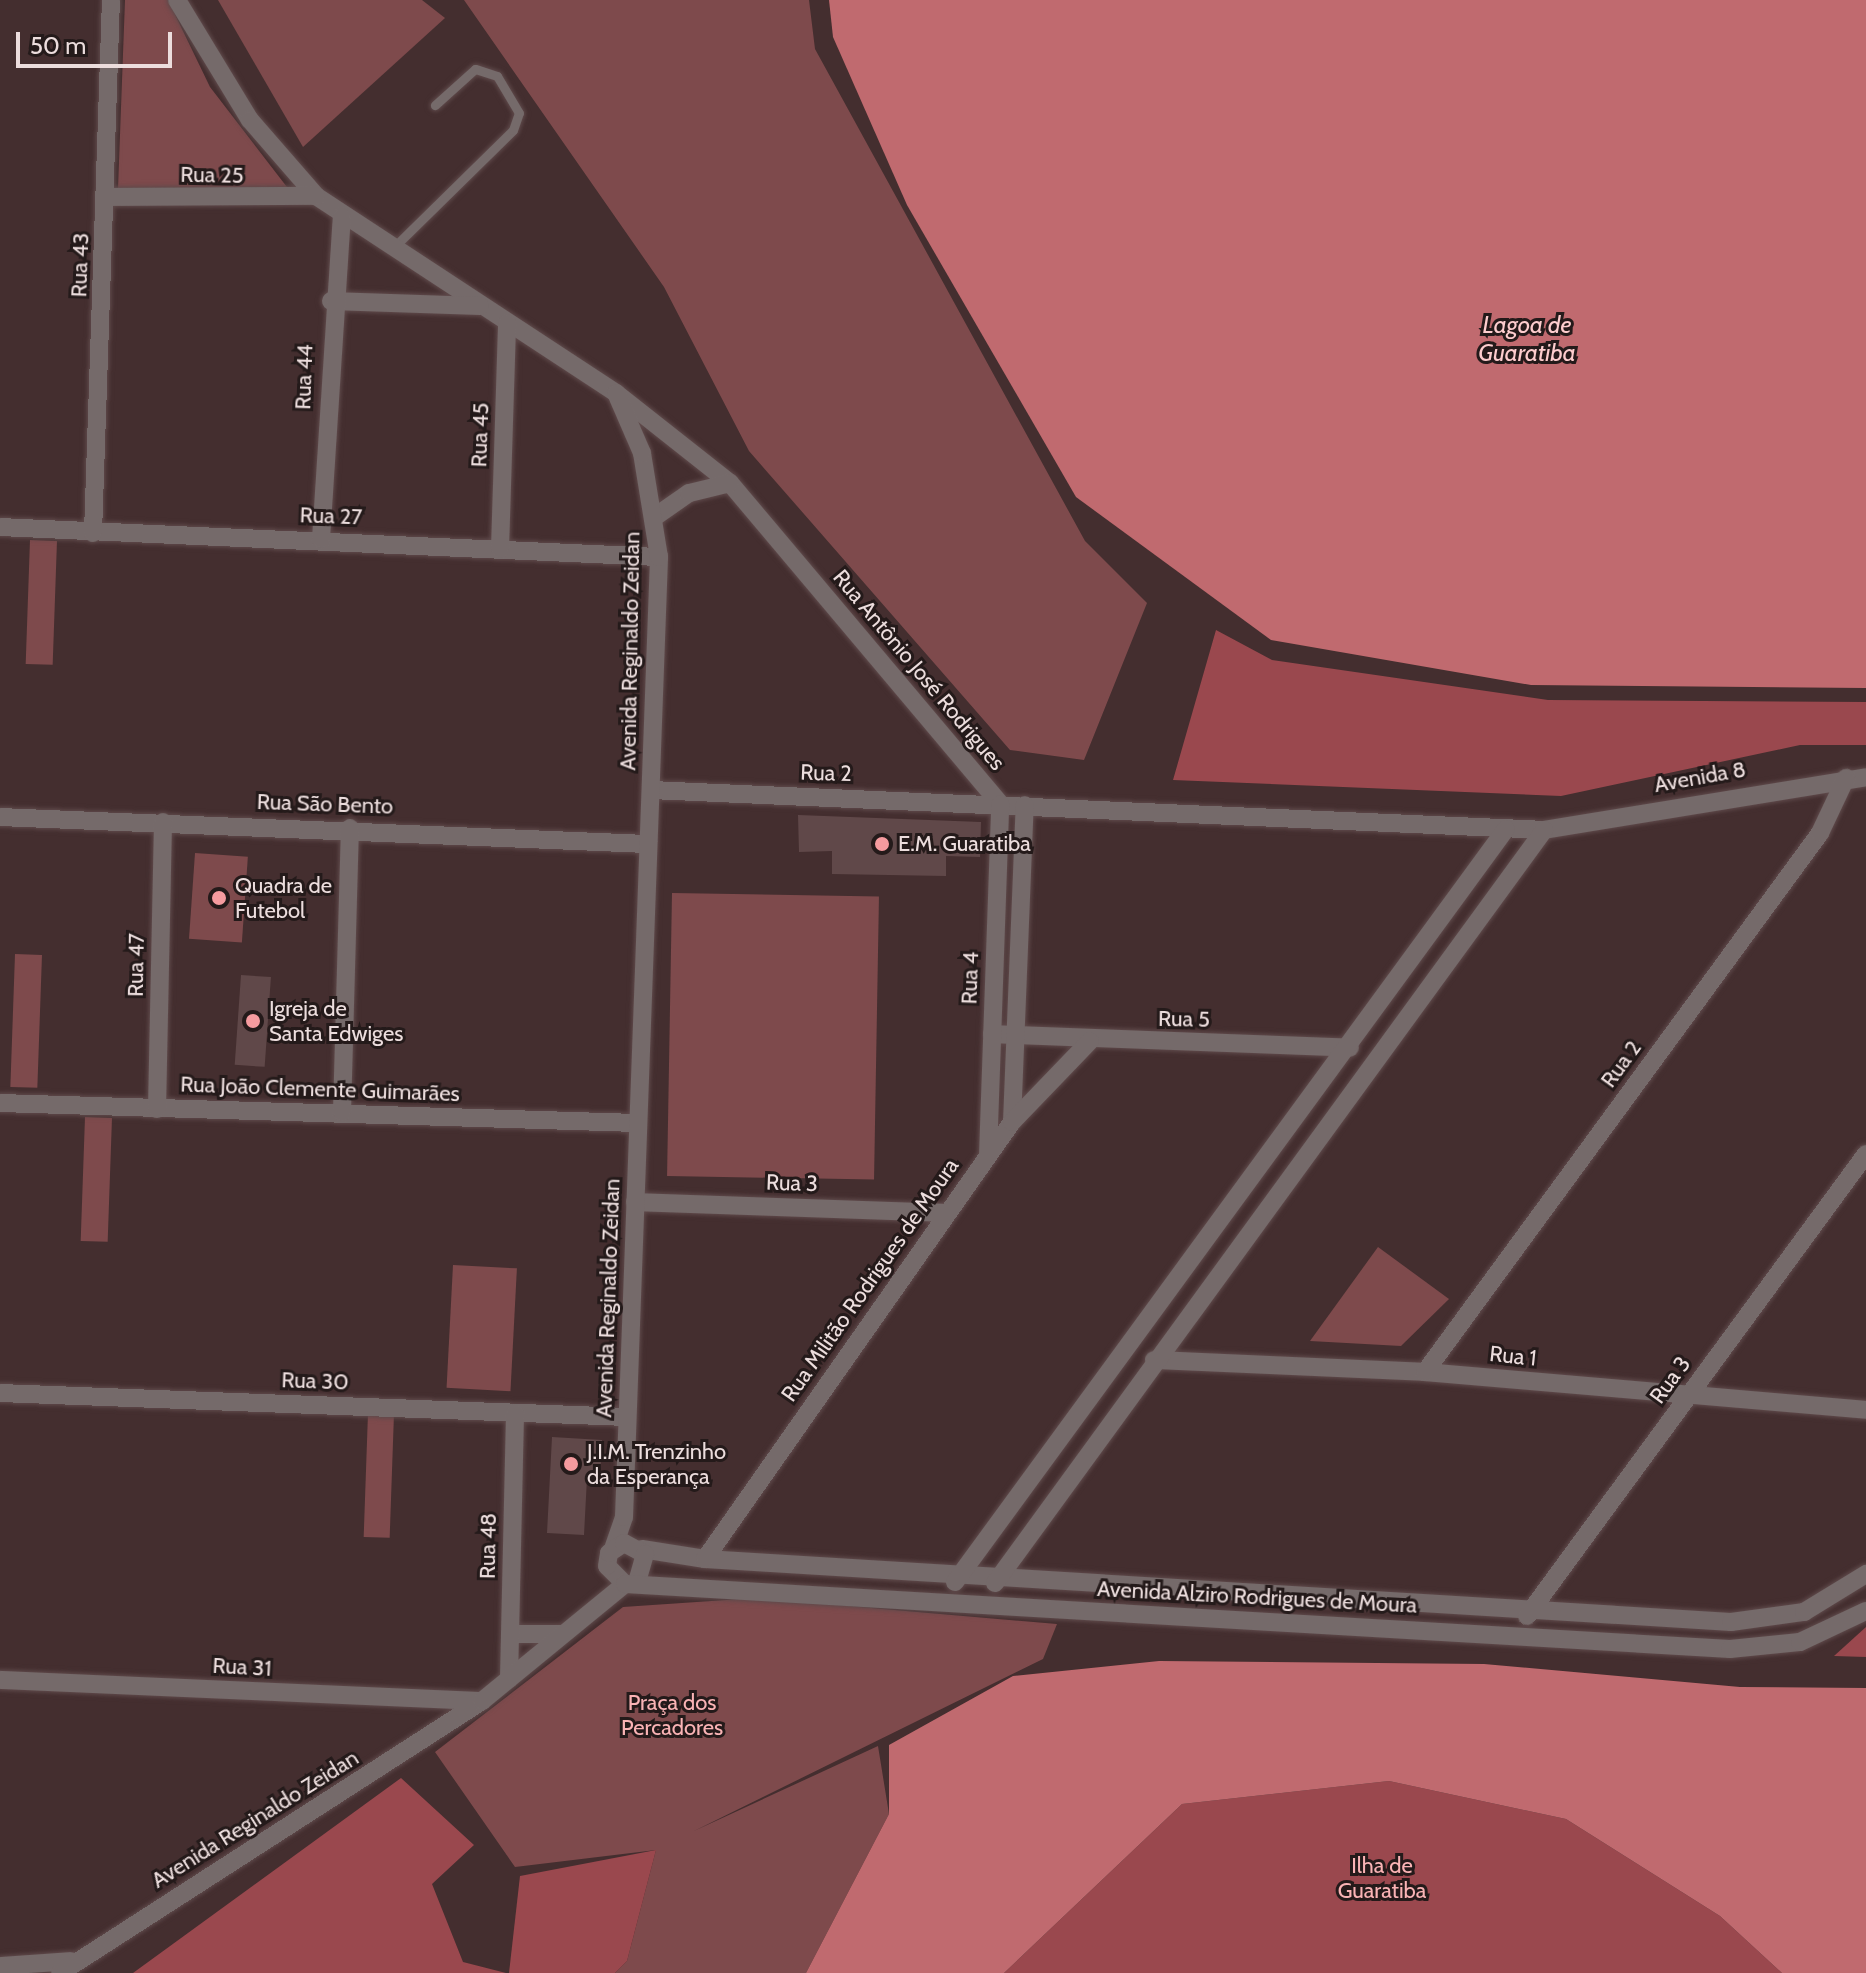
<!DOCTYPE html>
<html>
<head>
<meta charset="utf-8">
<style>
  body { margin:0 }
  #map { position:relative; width:1866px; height:1973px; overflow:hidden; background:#442e2f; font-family:Cabin,sans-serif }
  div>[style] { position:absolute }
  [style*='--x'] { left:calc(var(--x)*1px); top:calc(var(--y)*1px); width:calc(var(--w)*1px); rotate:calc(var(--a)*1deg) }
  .green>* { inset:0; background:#7e4a4c; transform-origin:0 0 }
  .forest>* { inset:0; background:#9a484e }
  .water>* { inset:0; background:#c06a6f }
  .building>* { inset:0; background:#604849; transform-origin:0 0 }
  .roads { filter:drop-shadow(0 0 2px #5f4a4b) drop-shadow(0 0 2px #5f4a4b) }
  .lane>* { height:9px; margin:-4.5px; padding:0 4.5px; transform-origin:4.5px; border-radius:4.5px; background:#756a6a }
  .street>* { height:18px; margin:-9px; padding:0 9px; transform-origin:9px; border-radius:9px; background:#756a6a }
  .dots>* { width:22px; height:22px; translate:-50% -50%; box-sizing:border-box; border:4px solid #241a1a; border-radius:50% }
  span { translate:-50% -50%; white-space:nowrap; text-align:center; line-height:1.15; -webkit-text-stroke:6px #241a1a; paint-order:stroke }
  .street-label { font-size:22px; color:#ecdddd }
  .poi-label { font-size:22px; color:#ecdddd }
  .left { translate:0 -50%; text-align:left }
  .park-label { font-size:22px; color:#fab3b5 }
  .water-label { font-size:24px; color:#fecdce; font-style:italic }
  .scale { position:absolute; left:16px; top:32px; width:156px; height:36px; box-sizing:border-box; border:4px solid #ecdddd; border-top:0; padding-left:10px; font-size:24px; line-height:28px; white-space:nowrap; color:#ecdddd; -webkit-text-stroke:6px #241a1a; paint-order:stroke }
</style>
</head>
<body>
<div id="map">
  <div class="green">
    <i style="clip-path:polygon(125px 0,168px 0,210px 87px,290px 191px,118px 188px)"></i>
    <i style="clip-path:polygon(218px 0,422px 0,445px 18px,303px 147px)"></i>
    <i style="clip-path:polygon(464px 0,809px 0,815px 49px,1085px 541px,1147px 603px,1084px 760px,1010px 750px,749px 451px,664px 287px)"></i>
    <i style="left:30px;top:540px;width:27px;height:124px;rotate:2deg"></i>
    <i style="left:195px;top:853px;width:53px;height:86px;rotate:4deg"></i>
    <i style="left:672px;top:893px;width:207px;height:283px;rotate:1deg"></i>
    <i style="left:15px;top:954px;width:27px;height:133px;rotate:2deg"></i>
    <i style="left:85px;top:1117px;width:27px;height:124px;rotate:2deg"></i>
    <i style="clip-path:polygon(1378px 1247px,1449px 1299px,1401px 1346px,1310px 1341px)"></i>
    <i style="left:453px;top:1265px;width:64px;height:123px;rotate:3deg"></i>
    <i style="left:368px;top:1413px;width:26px;height:124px;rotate:2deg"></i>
    <i style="clip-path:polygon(756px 1598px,1057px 1624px,1043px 1659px,694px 1831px,878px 1746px,889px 1814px,806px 1973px,615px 1973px,627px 1961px,656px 1850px,515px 1867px,435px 1752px,623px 1607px)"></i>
  </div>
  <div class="forest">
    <i style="clip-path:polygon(1216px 630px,1272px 660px,1548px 700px,1866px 702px,1866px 745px,1800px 745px,1561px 796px,1173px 780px)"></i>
    <i style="clip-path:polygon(1866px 1627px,1866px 1657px,1834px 1656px)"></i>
    <i style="clip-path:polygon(401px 1778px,474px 1845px,432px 1884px,463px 1962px,506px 1973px,133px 1973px)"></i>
    <i style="clip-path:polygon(1389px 1781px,1566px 1819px,1720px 1916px,1782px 1973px,1004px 1973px,1182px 1804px)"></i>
    <i style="clip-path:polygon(656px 1850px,627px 1961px,615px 1973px,509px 1973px,520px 1876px)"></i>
  </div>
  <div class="water">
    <i style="clip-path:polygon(829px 0,1866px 0,1866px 688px,1531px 685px,1271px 640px,1076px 497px,907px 205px,833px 37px)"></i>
    <i style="clip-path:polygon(1159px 1661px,1484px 1664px,1740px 1687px,1866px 1688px,1866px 1973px,1782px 1973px,1720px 1916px,1566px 1819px,1389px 1781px,1182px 1804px,1004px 1973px,806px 1973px,889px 1814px,889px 1745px,1013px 1676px)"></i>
  </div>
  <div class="building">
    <i style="clip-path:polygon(798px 815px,981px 822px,980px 857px,946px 856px,946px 876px,832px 874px,832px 851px,799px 852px)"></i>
    <i style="left:241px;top:975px;width:30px;height:90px;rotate:4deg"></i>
    <i style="clip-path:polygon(552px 1437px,602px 1440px,600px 1479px,587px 1478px,584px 1535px,547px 1533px)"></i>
  </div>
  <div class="roads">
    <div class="lane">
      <i style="--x:393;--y:248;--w:168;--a:-44.5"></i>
      <i style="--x:513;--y:130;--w:18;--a:-71"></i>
      <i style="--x:519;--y:113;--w:43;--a:-120.7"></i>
      <i style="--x:497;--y:76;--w:23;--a:-162"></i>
      <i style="--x:475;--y:69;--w:54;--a:138"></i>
    </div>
    <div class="street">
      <i style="--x:177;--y:0;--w:140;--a:58.7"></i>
      <i style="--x:250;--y:120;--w:101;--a:49"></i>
      <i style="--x:316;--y:196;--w:359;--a:33.3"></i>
      <i style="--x:616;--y:393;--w:145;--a:38.3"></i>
      <i style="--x:730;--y:483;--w:419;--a:49.9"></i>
      <i style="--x:106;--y:197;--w:210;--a:-0.3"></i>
      <i style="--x:331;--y:301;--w:149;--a:1.9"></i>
      <i style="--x:656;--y:516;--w:40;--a:-34.9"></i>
      <i style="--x:689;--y:493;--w:42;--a:-13.7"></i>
      <i style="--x:0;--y:527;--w:660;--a:2.61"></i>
      <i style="--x:93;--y:533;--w:533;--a:-88.07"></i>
      <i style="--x:321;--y:539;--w:323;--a:-86.3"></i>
      <i style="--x:500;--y:549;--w:226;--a:-88.2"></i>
      <i style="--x:651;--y:790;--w:894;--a:2.56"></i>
      <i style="--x:1544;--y:830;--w:326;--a:-9.3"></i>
      <i style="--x:0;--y:817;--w:649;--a:2.39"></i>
      <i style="--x:992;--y:1034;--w:358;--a:2.2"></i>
      <i style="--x:0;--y:1103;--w:638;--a:1.8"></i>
      <i style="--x:157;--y:1109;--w:287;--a:-88.8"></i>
      <i style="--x:342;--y:1112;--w:284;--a:-88.4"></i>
      <i style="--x:1012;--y:1122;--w:317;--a:-87.7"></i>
      <i style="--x:988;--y:1155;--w:351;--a:-88"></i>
      <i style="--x:635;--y:1202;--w:312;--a:2"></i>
      <i style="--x:1154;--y:1360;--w:271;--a:2.5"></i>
      <i style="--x:1425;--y:1372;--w:443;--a:4.9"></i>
      <i style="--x:1425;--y:1372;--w:668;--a:-53.76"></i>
      <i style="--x:1820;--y:833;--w:61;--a:-64.7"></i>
      <i style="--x:0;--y:1393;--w:627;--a:2.19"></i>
      <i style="--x:613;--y:1549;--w:34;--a:-71"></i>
      <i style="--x:624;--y:1517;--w:961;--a:-87.91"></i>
      <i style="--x:659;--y:557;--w:105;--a:-99.3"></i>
      <i style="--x:642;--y:453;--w:65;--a:-113.4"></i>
      <i style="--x:642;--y:1549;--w:64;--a:9"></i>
      <i style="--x:705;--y:1559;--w:1028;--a:3.51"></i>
      <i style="--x:1731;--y:1622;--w:74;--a:-7.8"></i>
      <i style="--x:1804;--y:1612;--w:73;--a:-31.5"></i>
      <i style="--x:705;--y:1559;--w:534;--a:-54.91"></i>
      <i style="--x:1012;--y:1122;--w:112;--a:-46.1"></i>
      <i style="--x:955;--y:1582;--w:933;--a:-53.81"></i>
      <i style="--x:995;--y:1583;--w:932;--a:-53.9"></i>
      <i style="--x:625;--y:1584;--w:25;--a:-135"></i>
      <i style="--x:607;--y:1566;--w:13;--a:-81"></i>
      <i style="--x:609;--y:1553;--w:18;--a:-34"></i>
      <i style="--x:624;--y:1543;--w:24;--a:28"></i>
      <i style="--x:645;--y:1554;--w:29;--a:106"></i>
      <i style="--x:1527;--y:1616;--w:573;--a:-53.73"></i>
      <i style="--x:510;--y:1634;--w:51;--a:0"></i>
      <i style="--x:509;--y:1679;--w:266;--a:-88.7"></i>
      <i style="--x:0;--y:1680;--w:482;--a:2.5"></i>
      <i style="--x:0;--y:1966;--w:71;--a:-4"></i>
      <i style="--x:60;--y:1973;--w:502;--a:-32.8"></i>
      <i style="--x:482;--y:1701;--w:185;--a:-39.3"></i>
      <i style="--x:625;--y:1584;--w:1107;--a:3.37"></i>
      <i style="--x:1730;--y:1649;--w:70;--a:-5.7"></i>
      <i style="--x:1800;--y:1642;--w:73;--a:-25.2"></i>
    </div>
  </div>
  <div class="dots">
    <i style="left:882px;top:844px;background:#f59b9f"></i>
    <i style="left:219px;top:898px;background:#f59b9f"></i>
    <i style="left:253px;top:1021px;background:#f59b9f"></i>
    <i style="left:571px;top:1464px;background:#f59b9f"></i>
  </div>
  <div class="street-label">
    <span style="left:212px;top:175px;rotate:1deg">Rua 25</span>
    <span style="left:80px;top:265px;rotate:-88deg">Rua 43</span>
    <span style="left:304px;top:377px;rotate:-88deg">Rua 44</span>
    <span style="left:480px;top:435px;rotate:-88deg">Rua 45</span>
    <span style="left:331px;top:516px;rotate:2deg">Rua 27</span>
    <span style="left:630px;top:651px;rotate:-89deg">Avenida Reginaldo Zeidan</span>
    <span style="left:919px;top:670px;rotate:50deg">Rua Antônio José Rodrigues</span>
    <span style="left:826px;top:773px;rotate:2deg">Rua 2</span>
    <span style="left:1700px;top:777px;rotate:-10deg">Avenida 8</span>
    <span style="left:325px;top:804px;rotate:2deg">Rua São Bento</span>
    <span style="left:136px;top:965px;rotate:-89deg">Rua 47</span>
    <span style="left:970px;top:978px;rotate:-88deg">Rua 4</span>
    <span style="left:1184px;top:1019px;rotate:1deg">Rua 5</span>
    <span style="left:1621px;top:1064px;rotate:-54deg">Rua 2</span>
    <span style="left:320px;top:1089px;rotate:2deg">Rua João Clemente Guimarães</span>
    <span style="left:792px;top:1183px;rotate:2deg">Rua 3</span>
    <span style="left:870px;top:1280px;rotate:-55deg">Rua Militão Rodrigues de Moura</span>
    <span style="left:608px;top:1298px;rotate:-88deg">Avenida Reginaldo Zeidan</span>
    <span style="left:1513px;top:1356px;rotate:6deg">Rua 1</span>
    <span style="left:1670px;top:1380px;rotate:-54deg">Rua 3</span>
    <span style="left:315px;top:1381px;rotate:2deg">Rua 30</span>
    <span style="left:488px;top:1546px;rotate:-89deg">Rua 48</span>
    <span style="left:1257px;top:1597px;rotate:3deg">Avenida Alziro Rodrigues de Moura</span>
    <span style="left:242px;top:1667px;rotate:3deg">Rua 31</span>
    <span style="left:255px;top:1819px;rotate:-32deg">Avenida Reginaldo Zeidan</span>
  </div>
  <div class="poi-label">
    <span class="left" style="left:898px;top:844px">E.M. Guaratiba</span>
    <span class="left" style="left:235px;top:898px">Quadra de<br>Futebol</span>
    <span class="left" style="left:269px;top:1021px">Igreja de<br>Santa Edwiges</span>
    <span class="left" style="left:587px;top:1464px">J.I.M. Trenzinho<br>da Esperança</span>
  </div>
  <div class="park-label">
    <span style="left:672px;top:1715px">Praça dos<br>Percadores</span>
    <span style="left:1382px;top:1878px">Ilha de<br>Guaratiba</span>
  </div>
  <div class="water-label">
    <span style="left:1527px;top:339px">Lagoa de<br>Guaratiba</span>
  </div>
  <div class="scale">50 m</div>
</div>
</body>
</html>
